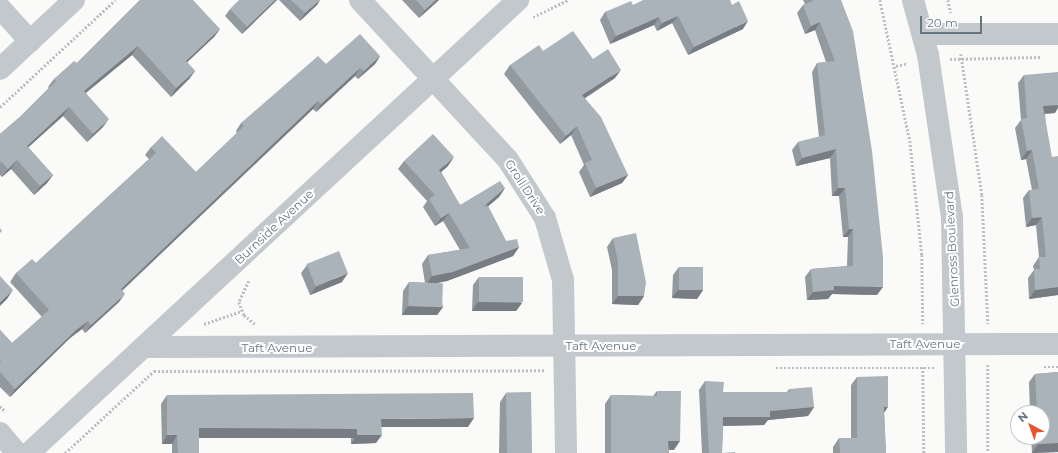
<!DOCTYPE html>
<html>
<head>
<meta charset="utf-8">
<style>
  body { margin:0 }
  #map { position:relative; width:1058px; height:453px; overflow:hidden; background:#fafaf8; font-family:Montserrat,sans-serif }
  div>[style] { position:absolute }
  [style*='--x'] { left:calc(var(--x)*1px); top:calc(var(--y)*1px); width:calc(var(--w)*1px); rotate:calc(var(--a)*1deg) }
  .path>* { height:2.5px; margin-top:-1.25px; transform-origin:0; background:repeating-linear-gradient(90deg,#bbbfc2 0 2px,transparent 0 4px) }
  .minor>* { height:22px; margin:-11px; padding:0 11px; transform-origin:11px; border-radius:11px; background:#c3c8cc }
  .wall>* { inset:0; background:#929a9f }
  .shaded-wall>* { inset:0; background:#777d82; transform-origin:0 0 }
  .building>* { inset:0; background:#aab3b9; transform-origin:0 0 }
  span { translate:-50% -50%; white-space:nowrap; text-align:center; line-height:1.15; -webkit-text-stroke:4px #fff; paint-order:stroke }
  .street-label { font-size:12px; color:#657683 }
  .north { position:absolute; left:1010px; top:405px; width:40px; height:40px; box-sizing:border-box; background:#fff; border:1px solid #c1c8cd; border-radius:50%; rotate:319deg; font-size:11px; font-weight:700; line-height:16px; text-align:center; color:#657683 }
  .north::after { content:''; display:block; margin:auto; width:14px; height:18px; background:#e4572e; clip-path:polygon(50% 0,100% 100%,50% 72%,0 100%) }
  .scale { position:absolute; left:920px; top:16px; width:62px; height:18px; box-sizing:border-box; border:2px solid #657683; border-top:0; padding-left:5px; font-size:12px; line-height:14px; white-space:nowrap; color:#657683; -webkit-text-stroke:3px #fff; paint-order:stroke }
</style>
</head>
<body>
<div id="map">
  <div class="path">
    <i style="--x:880;--y:0;--w:144;--a:78"></i>
    <i style="--x:910;--y:141;--w:115;--a:84"></i>
    <i style="--x:922;--y:255;--w:69;--a:89.2"></i>
    <i style="--x:948;--y:0;--w:13;--a:77"></i>
    <i style="--x:533;--y:17;--w:39;--a:-26"></i>
    <i style="--x:961;--y:54;--w:143;--a:81.5"></i>
    <i style="--x:982;--y:195;--w:129;--a:87.3"></i>
    <i style="--x:950;--y:59;--w:91;--a:-1.3"></i>
    <i style="--x:896;--y:66;--w:12;--a:-14"></i>
    <i style="--x:0;--y:107;--w:157;--a:-42.9"></i>
    <i style="--x:249;--y:281;--w:23;--a:115"></i>
    <i style="--x:239;--y:302;--w:14;--a:69"></i>
    <i style="--x:244;--y:315;--w:14;--a:39"></i>
    <i style="--x:204;--y:324;--w:39;--a:-19"></i>
    <i style="--x:988;--y:365;--w:88;--a:90"></i>
    <i style="--x:923;--y:367;--w:86;--a:89.3"></i>
    <i style="--x:1044;--y:367;--w:14;--a:0"></i>
    <i style="--x:776;--y:368;--w:159;--a:0"></i>
    <i style="--x:0;--y:406;--w:8;--a:45"></i>
    <i style="--x:65;--y:453;--w:121;--a:-42.7"></i>
    <i style="--x:154;--y:371;--w:391;--a:-0.1"></i>
  </div>
  <div class="minor">
    <i style="--x:360;--y:0;--w:218;--a:47.2"></i>
    <i style="--x:508;--y:160;--w:69;--a:57.5"></i>
    <i style="--x:545;--y:218;--w:65;--a:73.8"></i>
    <i style="--x:563;--y:280;--w:173;--a:89"></i>
    <i style="--x:913;--y:0;--w:57;--a:74.7"></i>
    <i style="--x:928;--y:55;--w:164;--a:81.6"></i>
    <i style="--x:952;--y:217;--w:236;--a:89"></i>
    <i style="--x:0;--y:8;--w:45;--a:47.7"></i>
    <i style="--x:923;--y:34;--w:135;--a:0"></i>
    <i style="--x:0;--y:69;--w:101;--a:-43"></i>
    <i style="--x:144;--y:347;--w:914;--a:-0.19"></i>
    <i style="--x:0;--y:433;--w:26;--a:50"></i>
    <i style="--x:29;--y:453;--w:667;--a:-42.81"></i>
  </div>
  <div class="wall">
    <i style="clip-path:polygon(140px 0,220px 29px,214px 37px,187px 62px,195px 71px,189px 79px,171px 97px,132px 55px,86px 93px,103px 127px,87px 142px,63px 116px,28px 147px,53px 175px,47px 183px,34px 195px,11px 169px,2px 177px,0 175px,0 134px,21px 116px,49px 88px,48px 87px,54px 79px,77px 63px)"></i>
    <i style="clip-path:polygon(277px 0,242px 34px,225px 16px,230px 9px)"></i>
    <i style="clip-path:polygon(279px 0,320px 0,317px 5px,300px 21px)"></i>
    <i style="clip-path:polygon(402px 0,439px 0,419px 18px)"></i>
    <i style="clip-path:polygon(803px 0,841px 0,877px 295px,832px 294px,828px 299px,807px 300px,805px 277px,811px 269px,847px 266px,848px 237px,843px 237px,839px 196px,832px 196px,830px 158px,796px 166px,792px 150px,798px 142px,819px 137px,812px 72px,817px 63px,826px 62px,815px 30px,805px 34px,797px 13px,803px 5px,805px 4px)"></i>
    <i style="clip-path:polygon(633px 5px,743px 29px,688px 55px,672px 23px,657px 31px,654px 25px,610px 44px,600px 20px,605px 12px)"></i>
    <i style="clip-path:polygon(543px 51px,593px 59px,615px 78px,585px 98px,628px 175px,622px 183px,590px 197px,579px 172px,584px 165px,571px 135px,560px 144px,504px 74px,510px 65px)"></i>
    <i style="clip-path:polygon(380px 56px,375px 64px,358px 79px,355px 76px,316px 112px,313px 109px,122px 291px,119px 302px,85px 333px,82px 329px,70px 338px,10px 397px,0 387px,0 330px,12px 343px,42px 317px,10px 282px,16px 273px,36px 263px,149px 159px,145px 155px,151px 147px,196px 172px,237px 133px,236px 131px,241px 123px,326px 64px)"></i>
    <i style="clip-path:polygon(1024px 75px,1055px 113px,1045px 114px,1058px 295px,1029px 299px,1028px 278px,1034px 270px,1033px 266px,1039px 257px,1036px 225px,1026px 227px,1023px 198px,1029px 190px,1032px 190px,1026px 159px,1021px 160px,1015px 128px,1021px 120px,1018px 83px)"></i>
    <i style="clip-path:polygon(404px 161px,448px 166px,441px 172px,460px 205px,505px 188px,499px 197px,488px 206px,506px 241px,519px 247px,513px 256px,447px 281px,437px 283px,443px 307px,437px 315px,402px 315px,403px 291px,409px 282px,425px 283px,422px 264px,428px 255px,460px 250px,443px 221px,435px 226px,423px 207px,427px 201px,398px 169px)"></i>
    <i style="clip-path:polygon(613px 238px,644px 296px,638px 305px,612px 304px,612px 270px,607px 247px)"></i>
    <i style="clip-path:polygon(307px 265px,342px 282px,310px 295px,301px 273px)"></i>
    <i style="clip-path:polygon(679px 267px,703px 290px,697px 299px,672px 298px,673px 275px)"></i>
    <i style="clip-path:polygon(479px 277px,522px 303px,516px 311px,472px 311px,473px 285px)"></i>
    <i style="clip-path:polygon(1058px 372px,1058px 452px,1032px 453px,1031px 437px,1042px 437px,1042px 413px,1030px 413px,1029px 382px,1035px 374px)"></i>
    <i style="clip-path:polygon(857px 377px,884px 413px,886px 453px,833px 453px,833px 447px,839px 438px,851px 438px,851px 385px)"></i>
    <i style="clip-path:polygon(705px 381px,723px 392px,787px 392px,789px 389px,814px 407px,808px 416px,768px 420px,764px 425px,723px 426px,722px 453px,735px 453px,702px 453px,699px 390px)"></i>
    <i style="clip-path:polygon(657px 391px,674px 450px,669px 450px,669px 453px,605px 453px,605px 404px,611px 395px,653px 396px)"></i>
    <i style="clip-path:polygon(506px 393px,532px 453px,499px 453px,500px 402px)"></i>
    <i style="clip-path:polygon(167px 395px,468px 427px,381px 427px,376px 443px,351px 444px,351px 437px,199px 436px,199px 453px,172px 453px,172px 444px,162px 444px,161px 404px)"></i>
  </div>
  <div class="shaded-wall">
    <i style="clip-path:polygon(275px 0,277px 0,242px 34px,247px 27px)"></i>
    <i style="clip-path:polygon(320px 0,317px 5px,300px 21px,305px 13px)"></i>
    <i style="clip-path:polygon(436px 0,439px 0,419px 18px,425px 10px)"></i>
    <i style="clip-path:polygon(678px 16px,672px 23px,657px 31px,662px 23px)"></i>
    <i style="clip-path:polygon(659px 17px,654px 25px,610px 44px,616px 36px)"></i>
    <i style="clip-path:polygon(748px 21px,743px 29px,688px 55px,694px 47px)"></i>
    <i style="clip-path:polygon(820px 22px,815px 30px,805px 34px,811px 26px)"></i>
    <i style="clip-path:polygon(220px 29px,214px 37px,180px 69px,186px 61px)"></i>
    <i style="clip-path:polygon(138px 46px,132px 55px,78px 99px,84px 91px)"></i>
    <i style="clip-path:polygon(380px 56px,375px 64px,358px 79px,364px 71px)"></i>
    <i style="clip-path:polygon(360px 68px,355px 76px,316px 112px,321px 104px)"></i>
    <i style="clip-path:polygon(621px 70px,615px 78px,576px 104px,582px 95px)"></i>
    <i style="clip-path:polygon(195px 71px,189px 79px,171px 97px,176px 88px)"></i>
    <i style="clip-path:polygon(1058px 100px,1058px 108px,1055px 113px,1037px 114px,1043px 106px)"></i>
    <i style="clip-path:polygon(318px 101px,313px 109px,115px 297px,121px 289px)"></i>
    <i style="clip-path:polygon(69px 107px,63px 116px,21px 154px,27px 146px)"></i>
    <i style="clip-path:polygon(109px 119px,103px 127px,87px 142px,93px 134px)"></i>
    <i style="clip-path:polygon(577px 126px,571px 135px,560px 144px,566px 136px)"></i>
    <i style="clip-path:polygon(836px 149px,830px 158px,796px 166px,802px 158px)"></i>
    <i style="clip-path:polygon(1032px 150px,1026px 159px,1021px 160px,1027px 151px)"></i>
    <i style="clip-path:polygon(454px 157px,448px 166px,433px 179px,439px 170px)"></i>
    <i style="clip-path:polygon(17px 160px,11px 169px,2px 177px,8px 169px)"></i>
    <i style="clip-path:polygon(53px 175px,47px 183px,34px 195px,40px 186px)"></i>
    <i style="clip-path:polygon(628px 175px,622px 183px,590px 197px,596px 188px)"></i>
    <i style="clip-path:polygon(505px 188px,499px 197px,477px 216px,483px 207px)"></i>
    <i style="clip-path:polygon(838px 188px,845px 188px,839px 196px,832px 196px)"></i>
    <i style="clip-path:polygon(449px 213px,443px 221px,435px 226px,441px 218px)"></i>
    <i style="clip-path:polygon(1042px 217px,1036px 225px,1026px 227px,1032px 218px)"></i>
    <i style="clip-path:polygon(849px 229px,853px 229px,848px 237px,843px 237px)"></i>
    <i style="clip-path:polygon(519px 247px,513px 256px,447px 281px,426px 285px,432px 276px)"></i>
    <i style="clip-path:polygon(348px 273px,342px 282px,310px 295px,316px 287px)"></i>
    <i style="clip-path:polygon(834px 286px,883px 287px,877px 295px,832px 294px,828px 299px,807px 300px,813px 292px)"></i>
    <i style="clip-path:polygon(1058px 287px,1058px 295px,1029px 299px,1035px 290px)"></i>
    <i style="clip-path:polygon(13px 290px,7px 299px,0 306px,0 302px)"></i>
    <i style="clip-path:polygon(678px 290px,703px 290px,697px 299px,672px 298px)"></i>
    <i style="clip-path:polygon(125px 294px,119px 302px,85px 333px,91px 325px)"></i>
    <i style="clip-path:polygon(618px 296px,644px 296px,638px 305px,612px 304px)"></i>
    <i style="clip-path:polygon(478px 302px,522px 303px,516px 311px,472px 311px)"></i>
    <i style="clip-path:polygon(408px 306px,443px 307px,437px 315px,402px 315px)"></i>
    <i style="clip-path:polygon(88px 321px,82px 329px,70px 338px,10px 397px,15px 389px,76px 330px)"></i>
    <i style="clip-path:polygon(814px 407px,808px 416px,768px 420px,764px 425px,717px 426px,723px 417px,770px 411px)"></i>
    <i style="clip-path:polygon(884px 407px,888px 407px,882px 416px)"></i>
    <i style="clip-path:polygon(474px 418px,468px 427px,375px 427px,381px 419px)"></i>
    <i style="left:199px;top:428px;width:158px;height:10px"></i>
    <i style="clip-path:polygon(167px 435px,177px 435px,172px 444px,162px 444px)"></i>
    <i style="clip-path:polygon(357px 435px,382px 435px,376px 443px,351px 444px)"></i>
    <i style="clip-path:polygon(668px 441px,680px 441px,674px 450px,662px 449px)"></i>
    <i style="clip-path:polygon(1058px 443px,1058px 452px,1032px 453px,1038px 444px)"></i>
  </div>
  <div class="building">
    <i style="clip-path:polygon(140px 0,193px 0,220px 29px,186px 61px,195px 71px,176px 88px,138px 46px,84px 91px,109px 119px,93px 134px,69px 107px,27px 146px,53px 175px,40px 186px,17px 160px,8px 169px,2px 162px,0 163px,0 134px,21px 116px,56px 81px,54px 79px,74px 61px,77px 63px)"></i>
    <i style="clip-path:polygon(239px 0,275px 0,247px 27px,230px 9px)"></i>
    <i style="clip-path:polygon(291px 0,320px 0,305px 13px)"></i>
    <i style="clip-path:polygon(416px 0,436px 0,425px 10px)"></i>
    <i style="clip-path:polygon(643px 0,730px 0,732px 5px,739px 1px,748px 21px,694px 47px,678px 16px,662px 23px,659px 17px,616px 36px,605px 12px,631px 1px,633px 5px)"></i>
    <i style="clip-path:polygon(812px 0,841px 0,853px 31px,872px 151px,883px 257px,883px 287px,834px 286px,834px 290px,813px 292px,811px 269px,853px 266px,853px 229px,849px 229px,845px 188px,838px 188px,836px 149px,802px 158px,798px 142px,825px 135px,817px 63px,835px 61px,820px 22px,811px 26px,803px 5px,813px 1px)"></i>
    <i style="clip-path:polygon(573px 31px,593px 59px,608px 49px,621px 70px,582px 95px,601px 117px,628px 175px,596px 188px,585px 163px,592px 160px,577px 126px,566px 136px,510px 65px,539px 45px,543px 51px)"></i>
    <i style="clip-path:polygon(360px 34px,380px 56px,364px 71px,360px 68px,321px 104px,318px 101px,121px 289px,125px 294px,91px 325px,88px 321px,76px 330px,15px 389px,0 372px,0 362px,1px 361px,0 360px,0 330px,12px 343px,49px 310px,16px 273px,32px 259px,36px 263px,156px 153px,151px 147px,162px 136px,196px 172px,244px 126px,241px 123px,318px 56px,326px 64px)"></i>
    <i style="clip-path:polygon(1058px 72px,1058px 105px,1043px 106px,1052px 157px,1058px 156px,1058px 287px,1035px 290px,1034px 269px,1040px 269px,1039px 257px,1046px 257px,1042px 217px,1032px 218px,1029px 190px,1039px 189px,1032px 150px,1027px 151px,1021px 119px,1027px 118px,1024px 75px)"></i>
    <i style="clip-path:polygon(433px 134px,454px 157px,439px 170px,460px 205px,500px 181px,505px 188px,483px 207px,487px 205px,506px 241px,517px 239px,519px 247px,453px 272px,432px 276px,428px 255px,470px 248px,449px 213px,441px 218px,429px 199px,435px 195px,404px 161px)"></i>
    <i style="clip-path:polygon(0 228px,2px 231px,0 233px)"></i>
    <i style="clip-path:polygon(636px 233px,646px 282px,644px 296px,618px 296px,618px 262px,613px 238px)"></i>
    <i style="left:339px;top:251px;width:24px;height:35px;rotate:68deg"></i>
    <i style="left:679px;top:267px;width:24px;height:23px"></i>
    <i style="clip-path:polygon(0 276px,13px 290px,0 302px)"></i>
    <i style="left:479px;top:277px;width:44px;height:25px"></i>
    <i style="left:409px;top:282px;width:34px;height:24px;rotate:2deg"></i>
    <i style="clip-path:polygon(1058px 372px,1058px 443px,1038px 444px,1037px 437px,1042px 437px,1042px 413px,1037px 413px,1035px 374px)"></i>
    <i style="clip-path:polygon(888px 376px,888px 407px,884px 407px,886px 453px,840px 453px,839px 438px,857px 438px,857px 377px)"></i>
    <i style="clip-path:polygon(705px 381px,724px 382px,723px 392px,790px 392px,789px 389px,812px 387px,814px 407px,770px 411px,770px 417px,723px 417px,722px 453px,735px 452px,735px 453px,709px 453px)"></i>
    <i style="clip-path:polygon(657px 391px,681px 391px,680px 441px,668px 441px,669px 453px,611px 453px,611px 395px,657px 396px)"></i>
    <i style="left:531px;top:392px;width:61px;height:25px;rotate:89deg"></i>
    <i style="clip-path:polygon(473px 393px,474px 418px,381px 419px,382px 435px,357px 435px,357px 429px,199px 428px,199px 453px,178px 453px,177px 435px,167px 435px,167px 395px)"></i>
  </div>
  <div class="street-label">
    <span style="left:525px;top:187px;rotate:57deg">Groll Drive</span>
    <span style="left:274px;top:227px;rotate:-43deg">Burnside Avenue</span>
    <span style="left:952px;top:249px;rotate:-93deg">Glenross Boulevard</span>
    <span style="left:925px;top:344px">Taft Avenue</span>
    <span style="left:601px;top:346px">Taft Avenue</span>
    <span style="left:277px;top:348px">Taft Avenue</span>
  </div>
  <div class="north">N</div>
  <div class="scale">20 m</div>
</div>
</body>
</html>
